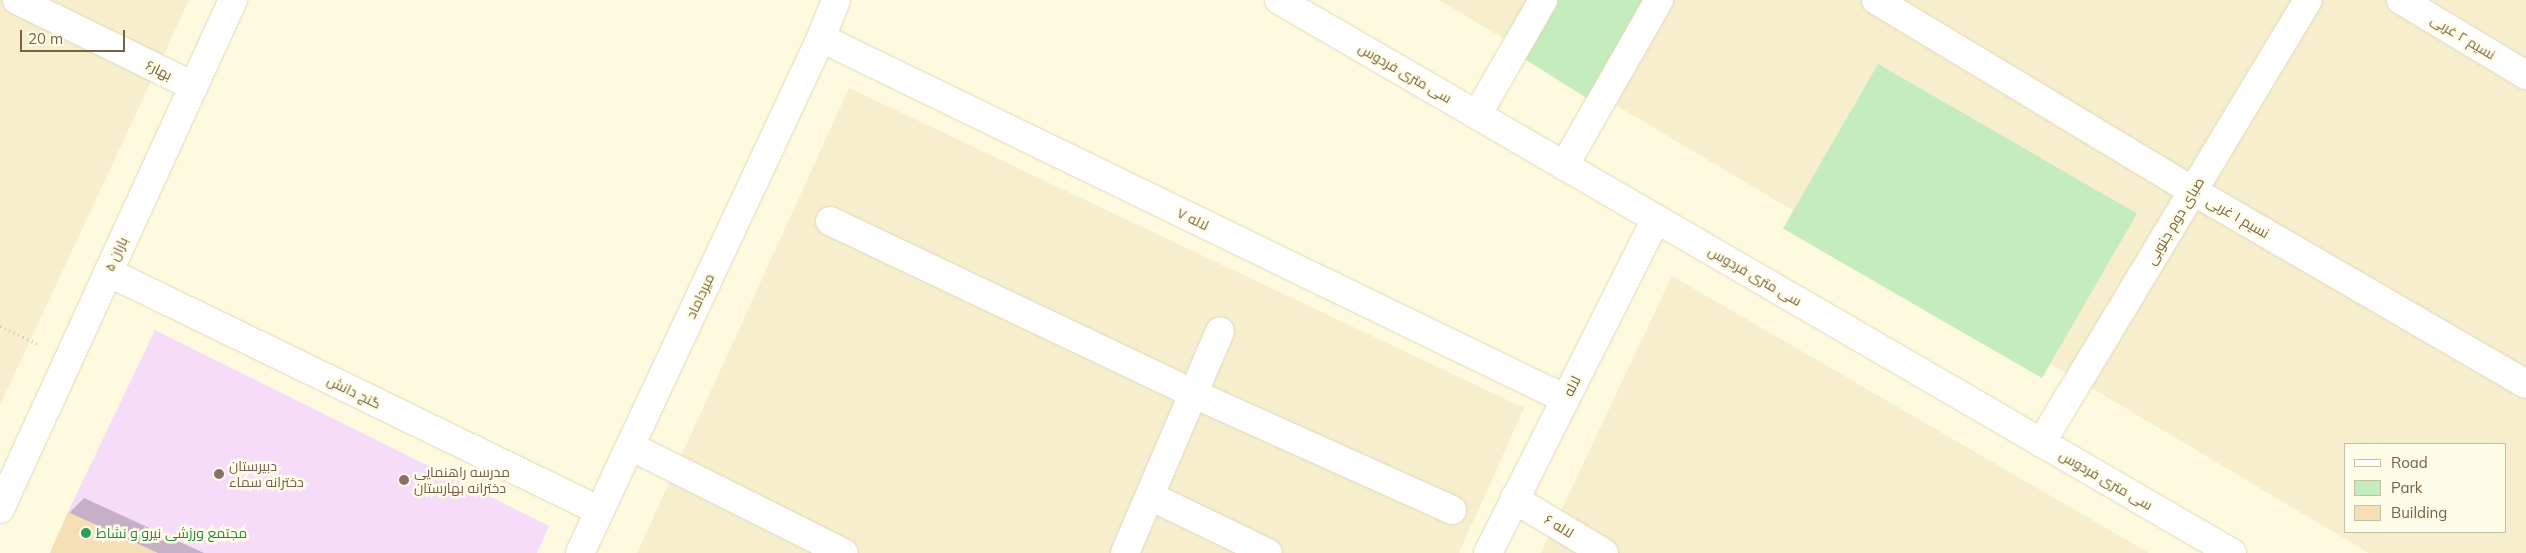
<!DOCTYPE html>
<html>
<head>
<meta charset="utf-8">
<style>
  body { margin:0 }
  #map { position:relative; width:2526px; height:553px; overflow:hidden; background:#fefadf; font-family:Mulish,Cairo,sans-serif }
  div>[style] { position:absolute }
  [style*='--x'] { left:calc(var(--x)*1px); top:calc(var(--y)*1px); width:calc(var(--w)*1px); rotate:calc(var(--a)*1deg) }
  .residential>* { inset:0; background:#f6eecd }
  .education>* { inset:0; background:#f7dcfa }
  .green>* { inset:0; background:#c4ecbd; transform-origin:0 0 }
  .shadow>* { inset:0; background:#0003 }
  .building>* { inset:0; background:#f5dfb4 }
  .path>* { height:3px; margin-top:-1.5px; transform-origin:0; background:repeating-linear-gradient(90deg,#dac298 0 1px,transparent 0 5px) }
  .roads { filter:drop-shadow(0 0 1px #e2d7ba) drop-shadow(0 0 1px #e2d7ba) }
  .minor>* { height:28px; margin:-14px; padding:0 14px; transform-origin:14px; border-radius:14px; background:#fff }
  .tertiary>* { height:28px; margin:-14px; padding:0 14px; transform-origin:14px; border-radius:14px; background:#fff }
  .dots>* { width:14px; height:14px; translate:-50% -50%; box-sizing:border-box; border:2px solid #fffce7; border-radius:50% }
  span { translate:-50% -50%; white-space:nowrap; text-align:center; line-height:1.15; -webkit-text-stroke:5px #fffce7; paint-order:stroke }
  .street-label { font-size:14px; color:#766345 }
  .education-label { font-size:14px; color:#785e54 }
  .left { translate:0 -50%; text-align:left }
  .leisure-label { font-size:14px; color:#27864d }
  .legend { position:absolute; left:2344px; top:443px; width:162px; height:90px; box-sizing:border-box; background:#fffce7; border:1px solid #c8bfa6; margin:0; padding:6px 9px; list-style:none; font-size:15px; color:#766345 }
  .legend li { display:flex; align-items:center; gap:10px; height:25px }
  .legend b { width:25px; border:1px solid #c8bfa6 }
  .scale { position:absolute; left:20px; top:30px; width:105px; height:22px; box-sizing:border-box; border:2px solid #766345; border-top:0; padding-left:6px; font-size:15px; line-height:18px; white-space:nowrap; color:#766345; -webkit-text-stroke:4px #fffce7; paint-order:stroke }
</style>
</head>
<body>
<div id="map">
  <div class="residential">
    <i style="clip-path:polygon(0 0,189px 0,0 405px)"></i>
    <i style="clip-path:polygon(evenodd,1439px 0,2526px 0,2526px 553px,2369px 553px,1439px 0,2345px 444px,2505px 444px,2505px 532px,2345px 532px,2345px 444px)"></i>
    <i style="clip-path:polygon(849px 88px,1524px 408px,1459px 553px,637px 553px)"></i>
    <i style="clip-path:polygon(1672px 276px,2149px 553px,1541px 553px)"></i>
  </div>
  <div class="education">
    <i style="clip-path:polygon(155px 330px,549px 526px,537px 553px,158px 553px,68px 512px)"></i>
  </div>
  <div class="green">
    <i style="clip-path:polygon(1558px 0,1645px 0,1590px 100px,1523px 58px)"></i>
    <i style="left:1878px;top:64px;width:299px;height:190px;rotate:30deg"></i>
  </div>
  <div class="shadow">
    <i style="clip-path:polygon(84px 498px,204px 553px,52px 553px,69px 513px)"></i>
  </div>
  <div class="building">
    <i style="clip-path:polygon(68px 512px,158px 553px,50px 553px)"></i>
  </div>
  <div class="path">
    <i style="--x:0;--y:326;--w:44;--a:25.4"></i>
  </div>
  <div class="roads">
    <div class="minor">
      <i style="--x:17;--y:0;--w:196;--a:26"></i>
      <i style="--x:1876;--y:0;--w:370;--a:31.1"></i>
      <i style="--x:2193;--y:191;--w:385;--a:30.1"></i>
      <i style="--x:2401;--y:0;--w:146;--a:31"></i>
      <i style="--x:821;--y:38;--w:827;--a:25.88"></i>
      <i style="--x:1477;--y:115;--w:133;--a:-60.1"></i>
      <i style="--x:1564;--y:166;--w:191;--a:-60.2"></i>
      <i style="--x:830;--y:221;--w:403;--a:25.4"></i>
      <i style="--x:1194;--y:394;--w:283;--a:24.2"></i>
      <i style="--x:108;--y:272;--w:547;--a:25.91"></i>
      <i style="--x:630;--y:446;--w:239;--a:26.6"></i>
      <i style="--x:1150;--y:496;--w:131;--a:25.8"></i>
      <i style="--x:1514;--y:499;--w:105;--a:31"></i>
      <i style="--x:0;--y:509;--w:560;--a:-65.4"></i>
      <i style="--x:580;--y:553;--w:569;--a:-64.92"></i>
      <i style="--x:821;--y:38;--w:41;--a:-68.5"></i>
      <i style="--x:1125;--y:553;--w:241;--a:-66.8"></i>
      <i style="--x:1488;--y:553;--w:374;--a:-63.3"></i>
    </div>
    <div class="tertiary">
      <i style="--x:1279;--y:0;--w:1102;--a:30.13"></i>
      <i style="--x:2041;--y:443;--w:517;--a:-58.92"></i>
    </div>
  </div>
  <div class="dots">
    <i style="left:219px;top:474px;background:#8d6e63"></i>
    <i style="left:404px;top:480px;background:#8d6e63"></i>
    <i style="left:86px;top:533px;background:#2e9e5b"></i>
  </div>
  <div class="street-label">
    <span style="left:2463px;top:37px;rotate:31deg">نسیم ۲ غربی</span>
    <span style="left:159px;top:70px;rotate:26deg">بهار۶</span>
    <span style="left:1405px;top:73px;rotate:30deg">سی متری فردوس</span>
    <span style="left:2238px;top:217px;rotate:30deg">نسیم ۱ غربی</span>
    <span style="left:1193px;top:219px;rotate:26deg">لاله ۷</span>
    <span style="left:2175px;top:221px;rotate:-59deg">صبای دوم جنوبی</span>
    <span style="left:116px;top:254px;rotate:-65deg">باران ۵</span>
    <span style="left:1755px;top:276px;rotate:30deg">سی متری فردوس</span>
    <span style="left:700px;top:296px;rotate:-65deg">میرداماد</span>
    <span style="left:1572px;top:386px;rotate:-63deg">لاله</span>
    <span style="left:354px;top:392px;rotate:26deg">گنج دانش</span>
    <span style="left:2106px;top:480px;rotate:30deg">سی متری فردوس</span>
    <span style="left:1559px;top:526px;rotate:31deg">لاله ۶</span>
  </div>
  <div class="education-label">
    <span class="left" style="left:229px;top:474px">دبیرستان<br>دخترانه سماء</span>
    <span class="left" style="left:414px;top:480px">مدرسه راهنمایی<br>دخترانه بهارستان</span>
  </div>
  <div class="leisure-label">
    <span class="left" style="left:96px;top:533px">مجتمع ورزشی نیرو و نشاط</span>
  </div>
  <ul class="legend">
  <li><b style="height:6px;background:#fff"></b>Road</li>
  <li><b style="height:14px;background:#c4ecbd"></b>Park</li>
  <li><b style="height:14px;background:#f5dfb4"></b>Building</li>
  </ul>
  <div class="scale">20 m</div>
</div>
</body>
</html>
